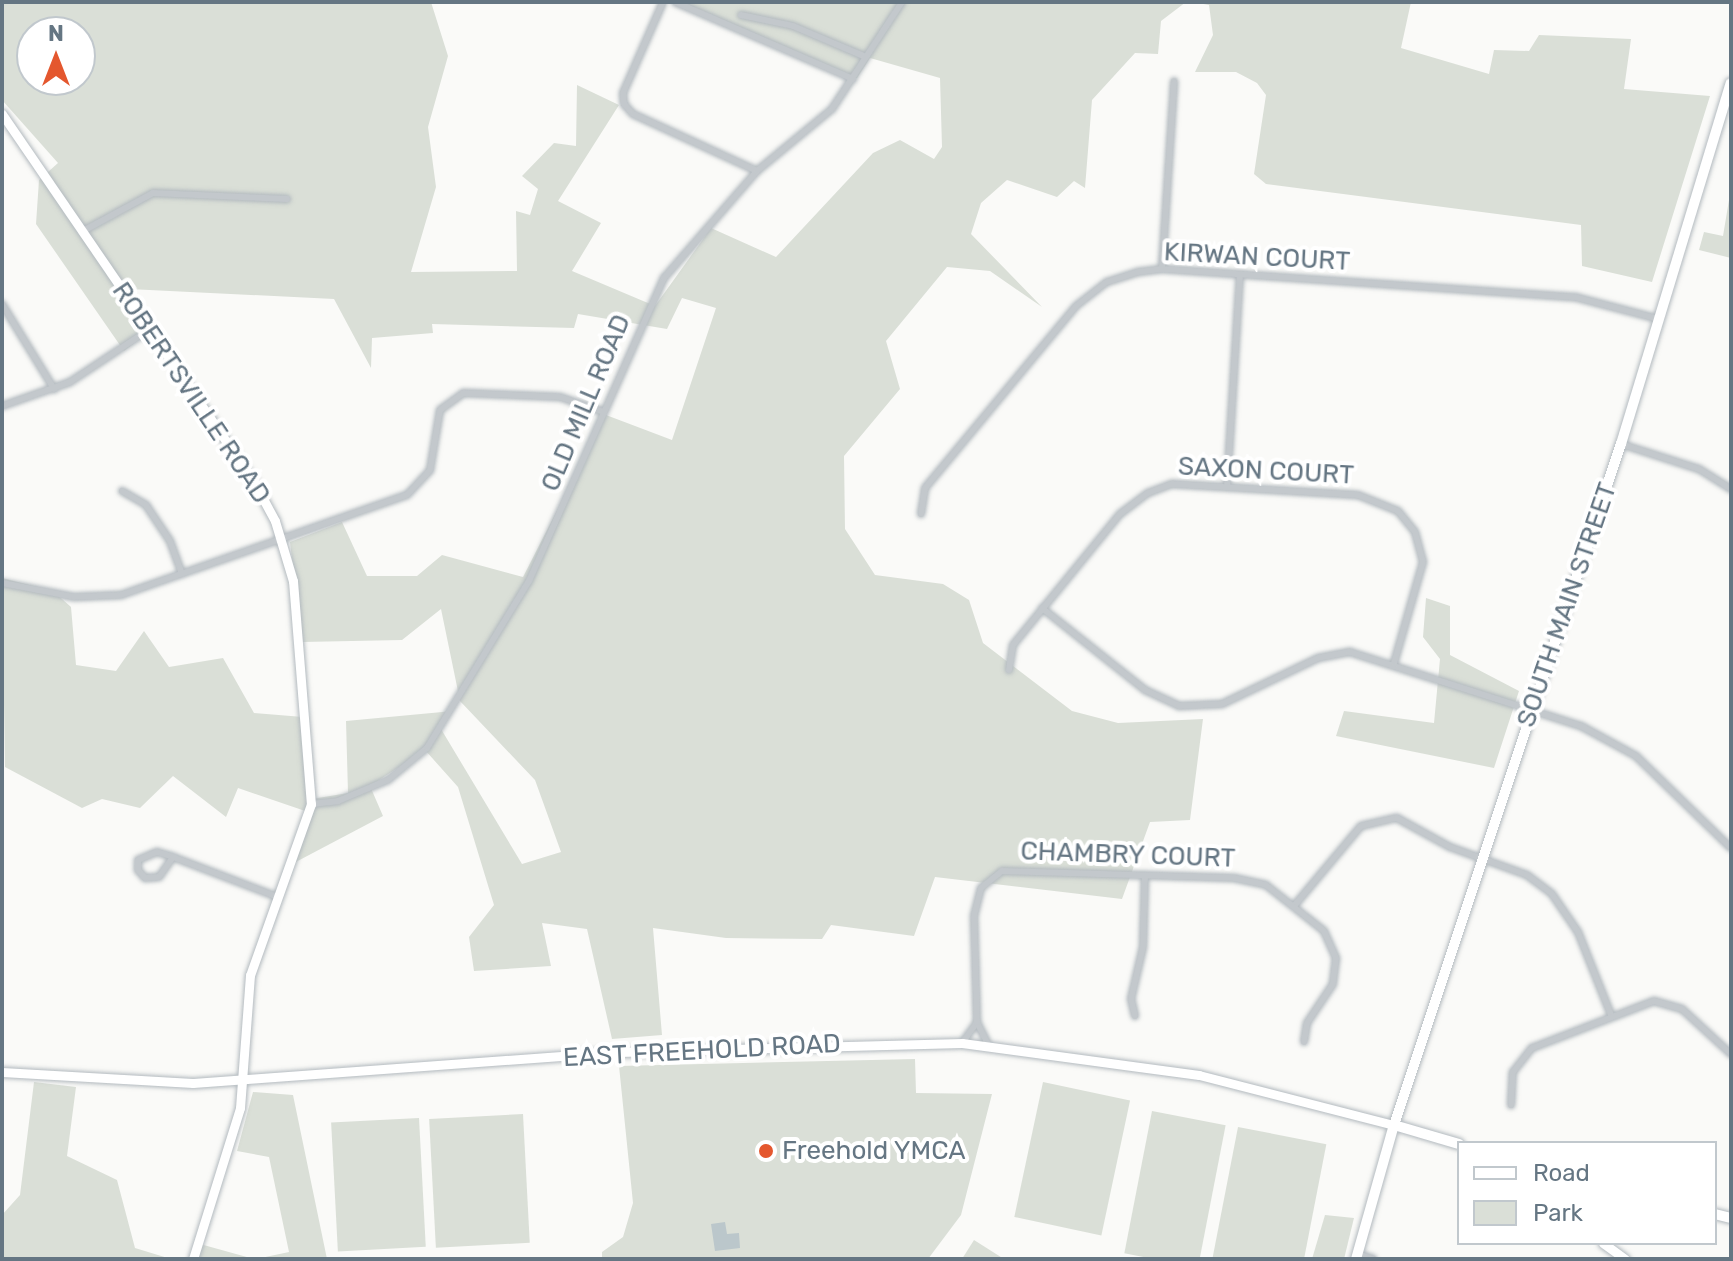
<!DOCTYPE html>
<html>
<head>
<meta charset="utf-8">
<style>
  body { margin:0 }
  #map { position:relative; width:1733px; height:1261px; overflow:hidden; background:#fafaf8; font-family:Rubik,sans-serif }
  div>[style] { position:absolute }
  [style*='--x'] { left:calc(var(--x)*1px); top:calc(var(--y)*1px); width:calc(var(--w)*1px); rotate:calc(var(--a)*1deg) }
  .green>* { inset:0; background:#dadfd7; transform-origin:0 0 }
  .water>* { inset:0; background:#bbc7cb }
  .roads { filter:drop-shadow(0 0 2px #b3babf) drop-shadow(0 0 2px #b3babf) }
  .street>* { height:6px; margin:-3px; padding:0 3px; transform-origin:3px; border-radius:3px; background:#c3c8cc }
  .secondary>* { height:9px; margin:-4.5px; padding:0 4.5px; transform-origin:4.5px; border-radius:4.5px; background:#fff }
  .primary>* { height:10px; margin:-5px; padding:0 5px; transform-origin:5px; border-radius:5px; background:#fff }
  .dots>* { width:22px; height:22px; translate:-50% -50%; box-sizing:border-box; border:4px solid #fff; border-radius:50% }
  span { translate:-50% -50%; white-space:nowrap; text-align:center; line-height:1.15; -webkit-text-stroke:8px #fff; paint-order:stroke }
  .street-label { font-size:26px; color:#657683 }
  .poi-label { font-size:26px; color:#657683 }
  .left { translate:0 -50%; text-align:left }
  .frame { position:absolute; inset:0; border:4px solid #657683; pointer-events:none }
  .legend { position:absolute; left:1457px; top:1141px; width:260px; height:104px; box-sizing:border-box; background:#fff; border:2px solid #c1c8cd; margin:0; padding:10px 14px; list-style:none; font-size:24px; color:#657683 }
  .legend li { display:flex; align-items:center; gap:16px; height:40px }
  .legend b { width:40px; border:2px solid #c1c8cd }
  .north { position:absolute; left:16px; top:16px; width:80px; height:80px; box-sizing:border-box; background:#fff; border:2px solid #c1c8cd; border-radius:50%; rotate:0deg; font-size:22px; font-weight:700; line-height:32px; text-align:center; color:#657683 }
  .north::after { content:''; display:block; margin:auto; width:28px; height:36px; background:#e4572e; clip-path:polygon(50% 0,100% 100%,50% 72%,0 100%) }
</style>
</head>
<body>
<div id="map">
  <div class="green">
    <i style="clip-path:polygon(evenodd,2px 2px,431px 2px,448px 56px,428px 127px,436px 187px,411px 272px,517px 271px,516px 211px,530px 215px,538px 189px,522px 176px,554px 143px,576px 146px,577px 85px,619px 105px,558px 201px,601px 223px,572px 271px,655px 306px,711px 228px,776px 257px,873px 153px,900px 140px,934px 159px,942px 147px,940px 78px,870px 58px,857px 78px,676px 2px,1186px 2px,1161px 21px,1158px 54px,1135px 53px,1092px 100px,1085px 188px,1074px 181px,1057px 197px,1007px 180px,981px 203px,971px 234px,1042px 307px,990px 271px,947px 267px,886px 341px,900px 389px,844px 456px,845px 529px,875px 575px,943px 584px,969px 600px,983px 643px,1072px 711px,1118px 723px,1203px 719px,1190px 820px,1150px 822px,1122px 899px,935px 877px,914px 936px,831px 925px,822px 939px,726px 938px,653px 928px,662px 1035px,612px 1039px,587px 929px,542px 923px,551px 966px,474px 971px,469px 937px,494px 905px,458px 787px,425px 750px,370px 786px,383px 816px,292px 864px,311px 813px,238px 788px,226px 817px,173px 776px,140px 808px,102px 799px,82px 808px,5px 767px,2px 578px,53px 591px,71px 607px,76px 665px,116px 671px,144px 631px,169px 667px,223px 658px,254px 713px,303px 717px,312px 799px,348px 793px,346px 721px,453px 711px,441px 729px,522px 864px,561px 852px,535px 780px,460px 701px,441px 609px,402px 640px,302px 642px,290px 542px,342px 522px,367px 576px,417px 576px,442px 555px,523px 577px,606px 415px,672px 440px,716px 308px,682px 298px,667px 329px,578px 314px,574px 328px,432px 324px,433px 333px,372px 338px,371px 368px,334px 299px,129px 289px,154px 328px,124px 351px,36px 224px,39px 180px,58px 163px,2px 100px,2px 2px,32px 32px,80px 32px,80px 80px,32px 80px,32px 32px)"></i>
    <i style="clip-path:polygon(1192px 2px,1411px 2px,1401px 48px,1489px 74px,1494px 50px,1529px 51px,1539px 35px,1631px 39px,1624px 89px,1710px 96px,1652px 282px,1582px 266px,1581px 225px,1266px 184px,1254px 174px,1266px 95px,1257px 83px,1236px 72px,1195px 72px,1213px 35px,1209px 5px)"></i>
    <i style="clip-path:polygon(1731px 188px,1731px 258px,1699px 250px,1704px 232px,1723px 236px)"></i>
    <i style="clip-path:polygon(1426px 598px,1450px 606px,1450px 655px,1519px 691px,1494px 768px,1336px 736px,1344px 711px,1434px 723px,1440px 659px,1423px 637px)"></i>
    <i style="clip-path:polygon(915px 1059px,916px 1093px,992px 1094px,961px 1215px,928px 1259px,602px 1259px,602px 1252px,623px 1237px,633px 1203px,619px 1066px)"></i>
    <i style="clip-path:polygon(34px 1082px,76px 1087px,67px 1156px,117px 1180px,135px 1248px,171px 1259px,2px 1259px,2px 1215px,20px 1195px)"></i>
    <i style="left:1043px;top:1082px;width:89px;height:138px;rotate:12deg"></i>
    <i style="clip-path:polygon(253px 1092px,293px 1095px,327px 1259px,256px 1259px,289px 1252px,269px 1157px,237px 1151px)"></i>
    <i style="left:1152px;top:1111px;width:75px;height:145px;rotate:11deg"></i>
    <i style="left:523px;top:1114px;width:129px;height:94px;rotate:87deg"></i>
    <i style="left:419px;top:1118px;width:129px;height:88px;rotate:87deg"></i>
    <i style="left:1238px;top:1127px;width:90px;height:135px;rotate:11deg"></i>
    <i style="clip-path:polygon(1325px 1215px,1354px 1218px,1344px 1259px,1312px 1259px)"></i>
    <i style="clip-path:polygon(974px 1240px,1004px 1259px,962px 1259px)"></i>
    <i style="clip-path:polygon(200px 1244px,254px 1259px,194px 1259px)"></i>
  </div>
  <div class="water">
    <i style="clip-path:polygon(725px 1222px,727px 1234px,739px 1233px,740px 1248px,715px 1251px,711px 1224px)"></i>
  </div>
  <div class="roads">
    <div class="street">
      <i style="--x:663;--y:2;--w:99;--a:113.7"></i>
      <i style="--x:623;--y:93;--w:11;--a:85"></i>
      <i style="--x:624;--y:104;--w:13;--a:48"></i>
      <i style="--x:633;--y:114;--w:136;--a:24.7"></i>
      <i style="--x:675;--y:2;--w:194;--a:23.4"></i>
      <i style="--x:741;--y:15;--w:53;--a:11.9"></i>
      <i style="--x:793;--y:26;--w:79;--a:23"></i>
      <i style="--x:83;--y:231;--w:80;--a:-28.5"></i>
      <i style="--x:153;--y:193;--w:134;--a:2.6"></i>
      <i style="--x:1162;--y:269;--w:188;--a:-86.3"></i>
      <i style="--x:2;--y:304;--w:100;--a:58.5"></i>
      <i style="--x:2;--y:406;--w:72;--a:-19.4"></i>
      <i style="--x:70;--y:382;--w:96;--a:-33.5"></i>
      <i style="--x:1621;--y:444;--w:82;--a:17.8"></i>
      <i style="--x:1699;--y:469;--w:38;--a:32"></i>
      <i style="--x:1227;--y:486;--w:212;--a:-86.5"></i>
      <i style="--x:122;--y:491;--w:28;--a:30"></i>
      <i style="--x:146;--y:505;--w:43;--a:56.3"></i>
      <i style="--x:170;--y:541;--w:35;--a:70"></i>
      <i style="--x:921;--y:514;--w:26;--a:-81"></i>
      <i style="--x:925;--y:488;--w:236;--a:-50.3"></i>
      <i style="--x:1076;--y:306;--w:39;--a:-38"></i>
      <i style="--x:1107;--y:282;--w:33;--a:-18"></i>
      <i style="--x:1138;--y:272;--w:24;--a:-7"></i>
      <i style="--x:1162;--y:269;--w:414;--a:3.9"></i>
      <i style="--x:1575;--y:297;--w:86;--a:14.8"></i>
      <i style="--x:2;--y:583;--w:73;--a:11"></i>
      <i style="--x:74;--y:597;--w:47;--a:-2.4"></i>
      <i style="--x:121;--y:595;--w:303;--a:-19.3"></i>
      <i style="--x:407;--y:495;--w:34;--a:-47"></i>
      <i style="--x:430;--y:470;--w:61;--a:-80.5"></i>
      <i style="--x:440;--y:410;--w:29;--a:-36"></i>
      <i style="--x:463;--y:393;--w:97;--a:2.4"></i>
      <i style="--x:560;--y:397;--w:46;--a:18.8"></i>
      <i style="--x:1042;--y:608;--w:132;--a:38.5"></i>
      <i style="--x:1145;--y:690;--w:38;--a:25"></i>
      <i style="--x:1179;--y:706;--w:43;--a:-2.7"></i>
      <i style="--x:1222;--y:704;--w:106;--a:-25.6"></i>
      <i style="--x:1318;--y:658;--w:33;--a:-11"></i>
      <i style="--x:1350;--y:652;--w:243;--a:17.8"></i>
      <i style="--x:1581;--y:726;--w:63;--a:28.6"></i>
      <i style="--x:1636;--y:756;--w:132;--a:44.1"></i>
      <i style="--x:1009;--y:670;--w:25;--a:-81"></i>
      <i style="--x:1013;--y:645;--w:169;--a:-50.8"></i>
      <i style="--x:1120;--y:514;--w:35;--a:-37"></i>
      <i style="--x:1148;--y:493;--w:26;--a:-21"></i>
      <i style="--x:1172;--y:484;--w:186;--a:3.4"></i>
      <i style="--x:1358;--y:495;--w:43;--a:21.8"></i>
      <i style="--x:1398;--y:511;--w:27;--a:51"></i>
      <i style="--x:1415;--y:532;--w:31;--a:75"></i>
      <i style="--x:1423;--y:562;--w:105;--a:106"></i>
      <i style="--x:311;--y:804;--w:27;--a:-6"></i>
      <i style="--x:338;--y:801;--w:54;--a:-22.8"></i>
      <i style="--x:388;--y:780;--w:50;--a:-39.4"></i>
      <i style="--x:427;--y:748;--w:196;--a:-58.6"></i>
      <i style="--x:529;--y:581;--w:332;--a:-66"></i>
      <i style="--x:664;--y:278;--w:142;--a:-49"></i>
      <i style="--x:757;--y:171;--w:97;--a:-39.6"></i>
      <i style="--x:832;--y:109;--w:128;--a:-56.8"></i>
      <i style="--x:157;--y:852;--w:17;--a:17"></i>
      <i style="--x:173;--y:857;--w:24;--a:125"></i>
      <i style="--x:159;--y:877;--w:14;--a:176"></i>
      <i style="--x:145;--y:878;--w:11;--a:-131"></i>
      <i style="--x:138;--y:870;--w:10;--a:-90"></i>
      <i style="--x:138;--y:860;--w:21;--a:-23"></i>
      <i style="--x:173;--y:857;--w:112;--a:20.9"></i>
      <i style="--x:1294;--y:906;--w:104;--a:-50.1"></i>
      <i style="--x:1361;--y:826;--w:37;--a:-13"></i>
      <i style="--x:1397;--y:818;--w:60;--a:28.7"></i>
      <i style="--x:1450;--y:847;--w:82;--a:20"></i>
      <i style="--x:1527;--y:875;--w:31;--a:37"></i>
      <i style="--x:1552;--y:894;--w:46;--a:55.6"></i>
      <i style="--x:1578;--y:932;--w:89;--a:68.3"></i>
      <i style="--x:1135;--y:1016;--w:17;--a:-103"></i>
      <i style="--x:1131;--y:999;--w:53;--a:-77"></i>
      <i style="--x:1143;--y:947;--w:72;--a:-88.4"></i>
      <i style="--x:962;--y:1043;--w:26;--a:-54"></i>
      <i style="--x:989;--y:1046;--w:27;--a:-117"></i>
      <i style="--x:977;--y:1022;--w:106;--a:-91.6"></i>
      <i style="--x:974;--y:916;--w:29;--a:-76"></i>
      <i style="--x:981;--y:888;--w:27;--a:-39"></i>
      <i style="--x:1002;--y:871;--w:232;--a:1.7"></i>
      <i style="--x:1234;--y:878;--w:33;--a:12"></i>
      <i style="--x:1266;--y:885;--w:74;--a:38.4"></i>
      <i style="--x:1324;--y:931;--w:30;--a:66"></i>
      <i style="--x:1336;--y:958;--w:26;--a:97"></i>
      <i style="--x:1333;--y:984;--w:47;--a:123.7"></i>
      <i style="--x:1307;--y:1023;--w:19;--a:99"></i>
      <i style="--x:1511;--y:1105;--w:33;--a:-87"></i>
      <i style="--x:1513;--y:1072;--w:31;--a:-52"></i>
      <i style="--x:1532;--y:1048;--w:131;--a:-21.1"></i>
      <i style="--x:1654;--y:1001;--w:29;--a:16"></i>
      <i style="--x:1682;--y:1009;--w:67;--a:42.6"></i>
      <i style="--x:1358;--y:1254;--w:16;--a:18"></i>
    </div>
    <div class="secondary">
      <i style="--x:2;--y:114;--w:446;--a:55.6"></i>
      <i style="--x:254;--y:482;--w:44;--a:61.7"></i>
      <i style="--x:275;--y:521;--w:63;--a:73.3"></i>
      <i style="--x:293;--y:581;--w:224;--a:85.4"></i>
      <i style="--x:311;--y:804;--w:182;--a:109.6"></i>
      <i style="--x:250;--y:975;--w:133;--a:94.3"></i>
      <i style="--x:240;--y:1108;--w:158;--a:107.3"></i>
      <i style="--x:2;--y:1072;--w:191;--a:3.3"></i>
      <i style="--x:193;--y:1083;--w:427;--a:-4.2"></i>
      <i style="--x:619;--y:1052;--w:343;--a:-1.5"></i>
      <i style="--x:962;--y:1043;--w:239;--a:7.7"></i>
      <i style="--x:1199;--y:1075;--w:201;--a:14.4"></i>
      <i style="--x:1603;--y:1243;--w:27;--a:36"></i>
    </div>
    <div class="primary">
      <i style="--x:1394;--y:1125;--w:68;--a:16.3"></i>
      <i style="--x:1715;--y:1214;--w:16;--a:14"></i>
      <i style="--x:1356;--y:1259;--w:139;--a:-74.2"></i>
      <i style="--x:1394;--y:1125;--w:718;--a:-71.57"></i>
      <i style="--x:1621;--y:444;--w:377;--a:-73.1"></i>
    </div>
  </div>
  <div class="dots">
    <i style="left:766px;top:1151px;background:#e4572e"></i>
  </div>
  <div class="street-label">
    <span style="left:1257px;top:257px;rotate:3deg">KIRWAN COURT</span>
    <span style="left:191px;top:393px;rotate:56deg">ROBERTSVILLE ROAD</span>
    <span style="left:586px;top:403px;rotate:-67deg">OLD MILL ROAD</span>
    <span style="left:1266px;top:471px;rotate:3deg">SAXON COURT</span>
    <span style="left:1567px;top:605px;rotate:-71deg">SOUTH MAIN STREET</span>
    <span style="left:1128px;top:855px;rotate:2deg">CHAMBRY COURT</span>
    <span style="left:702px;top:1051px;rotate:-3deg">EAST FREEHOLD ROAD</span>
  </div>
  <div class="poi-label">
    <span class="left" style="left:782px;top:1151px">Freehold YMCA</span>
  </div>
  <div class="frame"></div>
  <ul class="legend">
  <li><b style="height:10px;background:#fff"></b>Road</li>
  <li><b style="height:22px;background:#dadfd7"></b>Park</li>
  </ul>
  <div class="north">N</div>
</div>
</body>
</html>
